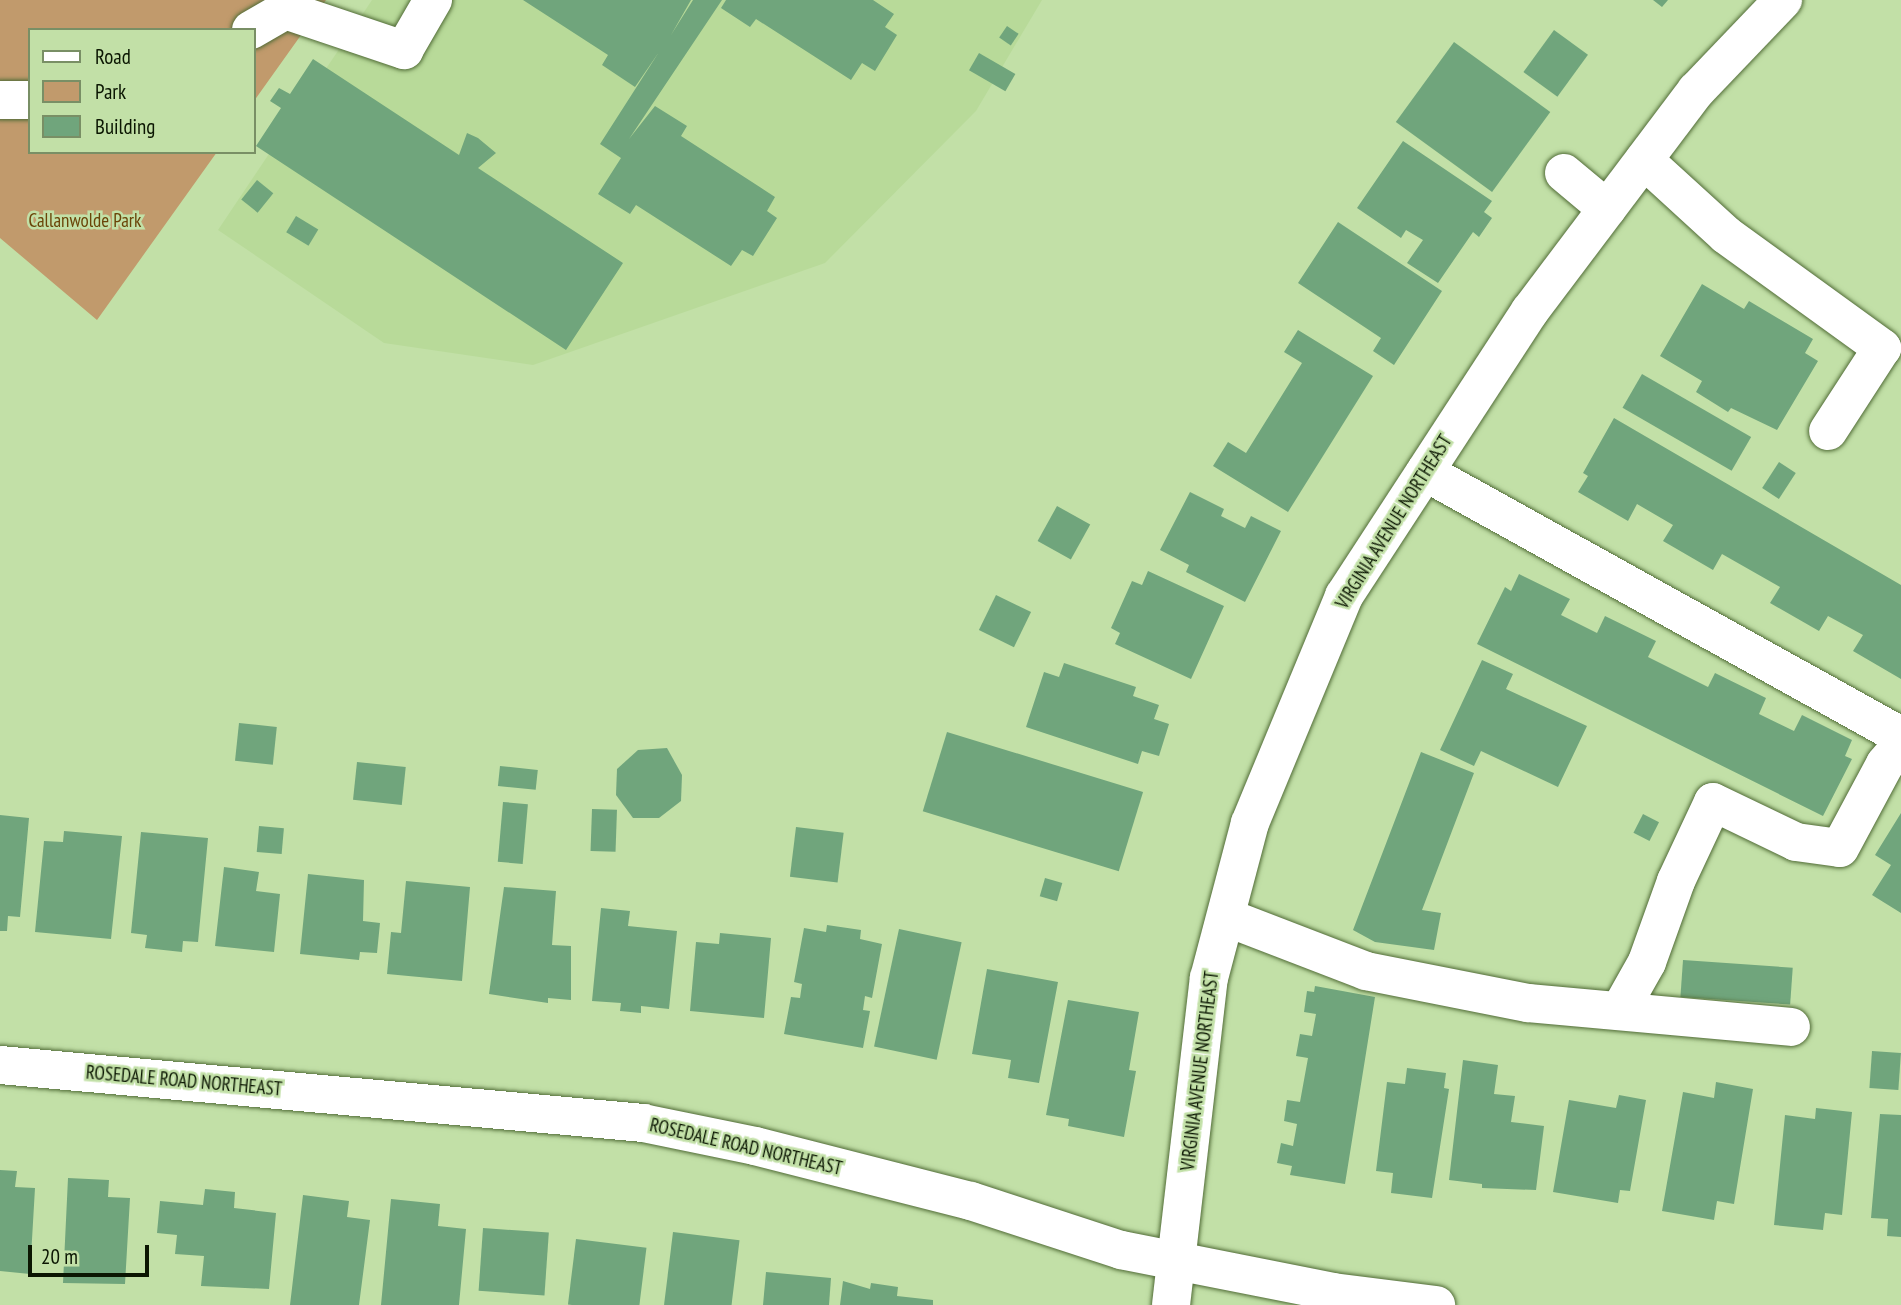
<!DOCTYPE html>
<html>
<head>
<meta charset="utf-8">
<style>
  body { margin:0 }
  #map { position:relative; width:1901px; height:1305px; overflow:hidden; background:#c2e0a7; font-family:"PT Sans Narrow",sans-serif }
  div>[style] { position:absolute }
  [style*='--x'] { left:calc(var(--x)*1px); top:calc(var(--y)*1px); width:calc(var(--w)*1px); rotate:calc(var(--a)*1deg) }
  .built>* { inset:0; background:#b8da99 }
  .green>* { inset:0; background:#c19a6c }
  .building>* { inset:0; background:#70a57c; transform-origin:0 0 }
  .roads { filter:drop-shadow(0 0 2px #516c37) drop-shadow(0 0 2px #516c37) }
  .minor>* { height:38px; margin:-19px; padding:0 19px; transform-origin:19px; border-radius:19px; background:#fff }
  span { translate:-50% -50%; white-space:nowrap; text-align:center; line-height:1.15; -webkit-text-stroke:5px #c2e0a7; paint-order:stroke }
  .park-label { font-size:19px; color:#6a4408 }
  .street-label { font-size:19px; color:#0b1602 }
  .legend { position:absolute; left:28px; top:28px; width:228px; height:126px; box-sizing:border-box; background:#c2e0a7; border:2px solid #798f65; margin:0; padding:9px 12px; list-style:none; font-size:21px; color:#0b1602 }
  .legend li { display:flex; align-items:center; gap:14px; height:35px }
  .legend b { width:35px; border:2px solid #798f65 }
  .scale { position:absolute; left:28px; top:1245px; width:121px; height:32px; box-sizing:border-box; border:4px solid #0b1602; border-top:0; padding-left:9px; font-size:21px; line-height:24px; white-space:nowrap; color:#0b1602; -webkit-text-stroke:5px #c2e0a7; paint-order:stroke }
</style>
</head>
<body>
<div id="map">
  <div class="built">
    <i style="clip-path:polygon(372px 0,1042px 0,976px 111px,825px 263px,533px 365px,384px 343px,218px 230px)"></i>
  </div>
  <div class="green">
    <i style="clip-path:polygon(0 0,326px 0,254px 101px,254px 30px,30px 30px,30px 152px,217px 152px,97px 320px,0 238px)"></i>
  </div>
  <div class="building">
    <i style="clip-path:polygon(523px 0,691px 0,671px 35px,693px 0,722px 0,629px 139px,655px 106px,687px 126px,681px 136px,775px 197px,767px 211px,777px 218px,753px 256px,742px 250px,731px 266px,636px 205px,630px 214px,598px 194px,621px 158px,600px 144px,659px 52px,635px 87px,602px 65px,608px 55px)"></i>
    <i style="clip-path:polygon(726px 0,873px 0,894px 14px,885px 27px,897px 35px,875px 71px,862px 63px,851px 80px,756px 19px,750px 27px,721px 8px)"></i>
    <i style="clip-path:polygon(1653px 0,1668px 0,1662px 7px)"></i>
    <i style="left:1007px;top:26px;width:14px;height:14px;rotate:34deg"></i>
    <i style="left:1554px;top:30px;width:42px;height:52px;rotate:36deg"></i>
    <i style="left:1454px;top:42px;width:119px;height:99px;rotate:36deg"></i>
    <i style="left:979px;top:53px;width:42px;height:20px;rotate:30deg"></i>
    <i style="clip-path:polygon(313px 59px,459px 155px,467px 133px,478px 138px,496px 153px,478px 168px,623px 263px,566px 350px,256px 146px,281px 108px,270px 101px,279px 88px,290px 94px)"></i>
    <i style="clip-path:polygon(1403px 141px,1492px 201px,1484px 212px,1492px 218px,1479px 237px,1473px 232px,1438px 283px,1407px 263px,1423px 240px,1406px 230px,1401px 238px,1357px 208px)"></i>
    <i style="left:257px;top:180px;width:21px;height:25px;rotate:39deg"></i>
    <i style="left:296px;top:216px;width:26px;height:19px;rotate:31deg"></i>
    <i style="clip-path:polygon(1338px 222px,1442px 291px,1394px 365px,1373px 351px,1381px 338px,1298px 283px)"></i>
    <i style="clip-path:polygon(1702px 284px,1744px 309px,1749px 301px,1813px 339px,1805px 353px,1818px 361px,1777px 430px,1731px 408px,1728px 412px,1696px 392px,1702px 381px,1660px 356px)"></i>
    <i style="clip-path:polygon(1298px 330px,1373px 376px,1288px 512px,1213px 466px,1228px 442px,1246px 453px,1302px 363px,1284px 352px)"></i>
    <i style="left:1642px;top:374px;width:126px;height:39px;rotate:30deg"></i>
    <i style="clip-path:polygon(1614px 418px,1901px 585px,1901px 679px,1853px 651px,1863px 635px,1828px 616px,1819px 631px,1770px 603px,1780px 587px,1722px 554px,1713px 570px,1663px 541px,1673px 525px,1637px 504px,1628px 521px,1578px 492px,1588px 476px,1583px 473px)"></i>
    <i style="left:1779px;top:462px;width:20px;height:31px;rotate:33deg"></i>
    <i style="clip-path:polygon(1190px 492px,1224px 509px,1221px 516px,1245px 528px,1251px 516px,1281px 531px,1245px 602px,1186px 572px,1189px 565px,1160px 550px)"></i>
    <i style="left:1057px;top:506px;width:38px;height:40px;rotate:29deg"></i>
    <i style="clip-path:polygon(1148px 571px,1224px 606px,1191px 679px,1115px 644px,1120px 633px,1111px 628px,1132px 581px,1142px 585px)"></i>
    <i style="clip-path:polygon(1519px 574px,1570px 599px,1561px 615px,1597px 633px,1605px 616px,1656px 641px,1648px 657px,1708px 687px,1715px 673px,1766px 698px,1759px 714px,1794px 731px,1802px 715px,1852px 740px,1845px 756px,1852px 759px,1823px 816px,1477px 644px,1505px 587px,1511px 591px)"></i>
    <i style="left:996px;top:595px;width:39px;height:39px;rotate:26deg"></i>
    <i style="clip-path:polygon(1482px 660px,1513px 674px,1506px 689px,1587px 726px,1558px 787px,1481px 751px,1474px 766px,1440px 750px)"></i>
    <i style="clip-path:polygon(1064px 663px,1136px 687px,1133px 696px,1159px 705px,1154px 719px,1169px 724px,1159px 756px,1142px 751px,1138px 764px,1026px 727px,1044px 672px,1059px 677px)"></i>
    <i style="left:239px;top:723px;width:38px;height:38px;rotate:6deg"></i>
    <i style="left:947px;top:732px;width:205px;height:83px;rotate:17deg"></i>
    <i style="clip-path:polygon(667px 748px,682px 775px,681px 801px,659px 818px,633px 818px,616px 795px,617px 769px,638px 750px)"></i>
    <i style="clip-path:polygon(1421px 752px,1474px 773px,1422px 910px,1441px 913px,1434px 950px,1375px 942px,1353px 930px)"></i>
    <i style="left:357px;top:762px;width:49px;height:38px;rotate:6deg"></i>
    <i style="left:500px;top:766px;width:38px;height:20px;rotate:6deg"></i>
    <i style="left:503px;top:802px;width:25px;height:60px;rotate:5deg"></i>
    <i style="left:592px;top:809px;width:25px;height:42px;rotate:2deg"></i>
    <i style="clip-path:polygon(1901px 813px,1901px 913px,1872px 895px,1891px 865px,1875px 855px)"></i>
    <i style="left:1643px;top:814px;width:18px;height:21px;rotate:27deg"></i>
    <i style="clip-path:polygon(0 815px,29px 818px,20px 917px,8px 916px,7px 931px,0 931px)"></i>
    <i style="left:259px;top:826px;width:25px;height:26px;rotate:5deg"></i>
    <i style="left:796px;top:827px;width:48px;height:50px;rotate:7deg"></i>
    <i style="clip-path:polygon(64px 831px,122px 836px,111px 939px,35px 932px,44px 841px,63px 842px)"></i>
    <i style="clip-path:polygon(141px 832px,208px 838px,198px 942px,183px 941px,182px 952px,145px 948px,147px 935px,131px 933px)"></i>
    <i style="clip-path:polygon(224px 867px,259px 872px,256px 891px,280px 894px,274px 952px,215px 946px)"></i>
    <i style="clip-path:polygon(308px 874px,364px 880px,363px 921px,380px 923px,377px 953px,360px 952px,359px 960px,300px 954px)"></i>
    <i style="left:1045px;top:878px;width:18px;height:19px;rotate:16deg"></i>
    <i style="clip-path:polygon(406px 881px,470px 887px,462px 981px,387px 974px,391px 932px,401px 933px)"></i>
    <i style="clip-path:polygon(504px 887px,556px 891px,552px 945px,571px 946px,571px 1000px,548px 998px,548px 1003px,489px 994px)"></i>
    <i style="clip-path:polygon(601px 908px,630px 911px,628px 926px,677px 931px,669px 1009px,641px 1006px,641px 1013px,620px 1011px,621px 1003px,592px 1001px)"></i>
    <i style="clip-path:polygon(827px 925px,861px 930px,860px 939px,882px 944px,872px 998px,865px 996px,863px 1010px,870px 1011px,863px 1048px,784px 1034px,791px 997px,800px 998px,802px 984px,794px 982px,804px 928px,826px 932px)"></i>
    <i style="left:899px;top:929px;width:64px;height:120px;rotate:12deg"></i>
    <i style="clip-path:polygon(720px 933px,771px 938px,764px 1018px,690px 1011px,696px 942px,719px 944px)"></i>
    <i style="left:1683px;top:960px;width:110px;height:37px;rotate:4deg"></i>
    <i style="clip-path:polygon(987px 969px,1058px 982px,1039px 1083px,1008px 1078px,1011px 1060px,972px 1054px)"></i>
    <i style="clip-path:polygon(1315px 986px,1375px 997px,1345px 1184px,1290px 1175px,1292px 1166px,1277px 1163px,1281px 1143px,1293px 1146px,1297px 1124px,1284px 1121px,1287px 1100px,1300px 1102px,1308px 1058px,1296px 1056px,1300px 1034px,1312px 1036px,1316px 1014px,1304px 1012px,1307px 991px,1314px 992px)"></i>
    <i style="clip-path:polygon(1068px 1000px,1139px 1012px,1129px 1070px,1136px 1071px,1124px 1137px,1068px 1126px,1069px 1119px,1046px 1115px)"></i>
    <i style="left:1872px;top:1051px;width:29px;height:37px;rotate:4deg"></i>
    <i style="clip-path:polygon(1463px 1060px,1498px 1065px,1494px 1094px,1515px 1096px,1511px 1122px,1544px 1126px,1536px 1190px,1482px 1188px,1482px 1184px,1449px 1180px)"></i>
    <i style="clip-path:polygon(1407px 1068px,1446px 1073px,1444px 1088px,1449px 1089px,1432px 1198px,1391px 1193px,1393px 1173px,1376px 1171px,1387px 1082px,1405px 1084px)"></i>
    <i style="clip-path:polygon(1716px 1082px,1753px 1089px,1734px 1204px,1717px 1201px,1714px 1220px,1662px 1211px,1683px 1092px,1714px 1098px)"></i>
    <i style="clip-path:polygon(1619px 1095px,1646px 1100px,1630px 1191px,1620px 1190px,1618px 1203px,1553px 1192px,1569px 1100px,1616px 1108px)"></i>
    <i style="clip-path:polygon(1816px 1108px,1852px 1112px,1842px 1215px,1825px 1213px,1823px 1230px,1774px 1225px,1785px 1115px,1815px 1119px)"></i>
    <i style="clip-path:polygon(1880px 1114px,1901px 1115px,1901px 1237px,1887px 1236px,1888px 1219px,1871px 1218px)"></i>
    <i style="clip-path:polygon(0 1170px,17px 1171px,15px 1187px,35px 1188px,30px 1274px,0 1271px)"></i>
    <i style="clip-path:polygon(68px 1178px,109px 1180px,108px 1197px,130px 1198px,125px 1284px,63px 1283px)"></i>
    <i style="clip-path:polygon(205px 1189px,235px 1192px,234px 1208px,276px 1213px,269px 1289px,201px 1286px,204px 1256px,175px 1254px,177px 1235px,157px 1233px,160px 1201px,203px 1205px)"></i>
    <i style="clip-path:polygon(303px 1195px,349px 1201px,347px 1217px,370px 1220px,359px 1305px,290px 1305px)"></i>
    <i style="clip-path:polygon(391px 1199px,440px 1204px,438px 1226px,466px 1229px,459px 1305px,381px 1305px)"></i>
    <i style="left:483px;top:1228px;width:66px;height:63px;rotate:4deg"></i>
    <i style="left:673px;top:1232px;width:67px;height:74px;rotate:7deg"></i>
    <i style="left:576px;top:1239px;width:71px;height:66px;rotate:7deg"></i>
    <i style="clip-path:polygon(766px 1272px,831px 1278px,829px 1305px,763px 1305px)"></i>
    <i style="clip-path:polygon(843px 1281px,870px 1289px,871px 1283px,898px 1287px,897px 1296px,933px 1300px,933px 1305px,840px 1305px)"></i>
  </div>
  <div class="roads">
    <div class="minor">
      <i style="--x:251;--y:30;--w:39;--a:-30"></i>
      <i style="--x:285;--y:10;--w:126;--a:18.6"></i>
      <i style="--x:404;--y:50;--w:58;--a:-59.9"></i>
      <i style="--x:0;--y:100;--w:30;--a:0"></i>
      <i style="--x:1644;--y:160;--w:111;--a:42.4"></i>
      <i style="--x:1726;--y:235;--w:193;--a:35.9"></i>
      <i style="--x:1882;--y:348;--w:99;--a:123"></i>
      <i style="--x:1564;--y:173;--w:56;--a:39.9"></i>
      <i style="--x:1425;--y:472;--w:544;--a:29.01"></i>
      <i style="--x:1226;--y:917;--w:150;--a:21.1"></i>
      <i style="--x:1366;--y:971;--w:165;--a:11.2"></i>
      <i style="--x:1528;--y:1003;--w:264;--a:5.2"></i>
      <i style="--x:1620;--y:1010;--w:55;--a:-60.6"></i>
      <i style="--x:1647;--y:962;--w:86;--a:-70.3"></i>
      <i style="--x:1676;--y:881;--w:87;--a:-64.9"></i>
      <i style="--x:1713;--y:802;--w:92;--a:25.7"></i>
      <i style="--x:1796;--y:842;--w:44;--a:7.8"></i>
      <i style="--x:1840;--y:848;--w:95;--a:-61.8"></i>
      <i style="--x:1885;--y:764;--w:25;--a:-50"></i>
      <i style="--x:0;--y:1065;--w:646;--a:5.15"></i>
      <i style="--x:643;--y:1123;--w:114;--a:11.6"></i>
      <i style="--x:755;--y:1146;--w:223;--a:14.3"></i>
      <i style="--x:971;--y:1201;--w:158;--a:18.1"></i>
      <i style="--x:1121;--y:1250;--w:216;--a:11.2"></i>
      <i style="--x:1333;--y:1292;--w:104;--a:7.2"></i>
      <i style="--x:1171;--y:1305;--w:329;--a:-83.4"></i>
      <i style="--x:1209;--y:978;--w:160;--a:-75.2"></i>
      <i style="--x:1250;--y:823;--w:246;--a:-67.5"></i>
      <i style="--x:1344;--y:596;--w:340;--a:-56.9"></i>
      <i style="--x:1530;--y:311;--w:276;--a:-53"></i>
      <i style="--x:1696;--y:91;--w:126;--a:-46.3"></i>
    </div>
  </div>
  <div class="park-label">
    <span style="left:85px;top:221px">Callanwolde Park</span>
  </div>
  <div class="street-label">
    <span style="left:1394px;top:522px;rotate:-58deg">VIRGINIA AVENUE NORTHEAST</span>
    <span style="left:1200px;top:1071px;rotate:-83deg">VIRGINIA AVENUE NORTHEAST</span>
    <span style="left:184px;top:1081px;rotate:5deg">ROSEDALE ROAD NORTHEAST</span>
    <span style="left:746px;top:1147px;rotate:13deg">ROSEDALE ROAD NORTHEAST</span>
  </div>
  <ul class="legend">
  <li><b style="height:9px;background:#fff"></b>Road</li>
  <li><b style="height:19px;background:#c19a6c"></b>Park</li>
  <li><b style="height:19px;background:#70a57c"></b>Building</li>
  </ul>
  <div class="scale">20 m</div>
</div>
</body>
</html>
